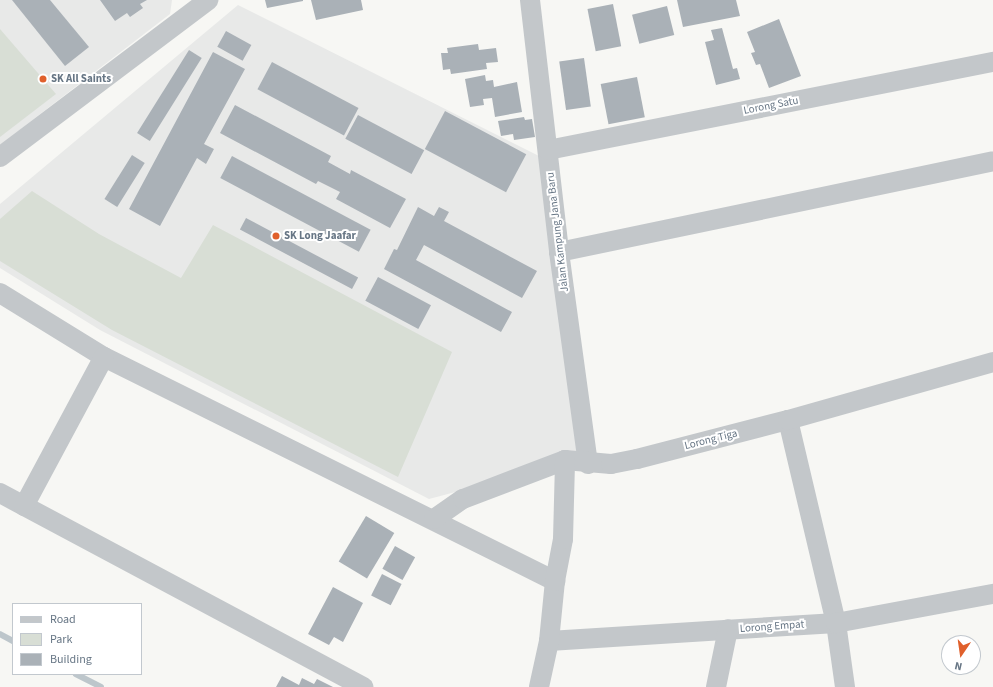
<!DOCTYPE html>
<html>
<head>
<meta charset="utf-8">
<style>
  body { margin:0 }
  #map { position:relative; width:993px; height:687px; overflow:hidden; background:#f7f7f4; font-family:"Source Sans 3",sans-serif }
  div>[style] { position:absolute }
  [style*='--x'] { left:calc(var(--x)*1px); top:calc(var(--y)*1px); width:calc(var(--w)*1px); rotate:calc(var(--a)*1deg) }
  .built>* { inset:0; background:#e8e9e8 }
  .green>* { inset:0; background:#d8ded5 }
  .stream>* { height:5.5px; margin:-2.75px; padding:0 2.75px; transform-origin:2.75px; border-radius:2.75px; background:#bdc6cb }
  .building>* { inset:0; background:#aab1b7; transform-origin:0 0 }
  .minor>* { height:20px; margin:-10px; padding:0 10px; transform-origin:10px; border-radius:10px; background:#c3c7ca }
  .dots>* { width:11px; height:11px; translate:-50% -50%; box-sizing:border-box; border:2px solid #fff; border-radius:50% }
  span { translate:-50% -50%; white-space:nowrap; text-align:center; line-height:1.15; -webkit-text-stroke:4px #fff; paint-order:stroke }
  .poi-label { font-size:11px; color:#677685; font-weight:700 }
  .left { translate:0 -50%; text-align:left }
  .street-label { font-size:11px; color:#677685 }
  .legend { position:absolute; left:12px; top:603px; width:130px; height:72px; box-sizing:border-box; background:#fff; border:1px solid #c2c8ce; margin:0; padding:5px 7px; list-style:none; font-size:12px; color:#677685 }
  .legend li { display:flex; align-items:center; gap:8px; height:20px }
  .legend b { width:20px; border:1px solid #c2c8ce }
  .north { position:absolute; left:941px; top:635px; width:40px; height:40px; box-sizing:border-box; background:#fff; border:1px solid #c2c8ce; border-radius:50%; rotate:193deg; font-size:11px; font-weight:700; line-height:16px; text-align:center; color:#677685 }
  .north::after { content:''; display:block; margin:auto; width:14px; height:18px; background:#e0602c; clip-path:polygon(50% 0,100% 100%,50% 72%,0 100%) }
</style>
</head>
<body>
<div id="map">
  <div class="built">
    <i style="clip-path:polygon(0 0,172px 0,170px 14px,0 145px)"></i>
    <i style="clip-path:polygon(238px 5px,543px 158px,579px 459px,429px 499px,100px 330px,0 268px,0 204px)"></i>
  </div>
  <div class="green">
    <i style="clip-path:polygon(0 29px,56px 94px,0 137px)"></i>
    <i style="clip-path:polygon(32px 191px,99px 234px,181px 278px,213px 225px,452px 352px,398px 477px,112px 330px,0 261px,0 219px)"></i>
  </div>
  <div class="stream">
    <i style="--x:0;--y:634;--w:15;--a:28"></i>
    <i style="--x:76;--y:674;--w:28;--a:27"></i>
  </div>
  <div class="building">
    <i style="clip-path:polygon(12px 0,50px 0,89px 47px,65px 66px)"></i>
    <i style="clip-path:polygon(100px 0,147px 0,140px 4px,143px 8px,130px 17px,127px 13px,115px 21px)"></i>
    <i style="clip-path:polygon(265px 0,303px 0,303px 1px,267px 8px)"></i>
    <i style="clip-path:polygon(311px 0,361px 0,363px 10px,316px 20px)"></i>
    <i style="clip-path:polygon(677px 0,736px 0,740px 16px,683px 27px)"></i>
    <i style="left:613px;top:4px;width:43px;height:26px;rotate:79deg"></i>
    <i style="left:667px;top:6px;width:30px;height:36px;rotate:76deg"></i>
    <i style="clip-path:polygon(779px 19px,801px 76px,769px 88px,760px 64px,756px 65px,751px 53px,755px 52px,747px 32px)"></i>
    <i style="clip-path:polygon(722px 28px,733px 69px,737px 68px,740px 79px,716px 85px,705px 42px,714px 40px,711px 30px)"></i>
    <i style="left:226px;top:31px;width:29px;height:18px;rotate:29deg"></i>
    <i style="clip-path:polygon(478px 44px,479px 50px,496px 48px,498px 62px,486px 63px,487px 69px,451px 74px,450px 69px,443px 70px,441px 53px,448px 53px,447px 48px)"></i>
    <i style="left:189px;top:50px;width:15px;height:98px;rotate:32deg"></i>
    <i style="clip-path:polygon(213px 52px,245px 69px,204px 144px,214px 149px,206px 164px,197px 158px,160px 226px,129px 209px)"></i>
    <i style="left:584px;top:58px;width:49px;height:25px;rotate:82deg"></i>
    <i style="left:272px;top:62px;width:98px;height:31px;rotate:28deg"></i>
    <i style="clip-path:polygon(485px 75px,486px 81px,493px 80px,494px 87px,517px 82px,522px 112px,495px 117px,492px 98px,483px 99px,484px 105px,470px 107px,465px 79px)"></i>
    <i style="left:637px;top:77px;width:41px;height:37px;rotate:79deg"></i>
    <i style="clip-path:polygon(235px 105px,331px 156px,328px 162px,350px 174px,351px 170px,406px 199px,390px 228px,336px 199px,340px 192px,318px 181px,316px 184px,220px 133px)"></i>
    <i style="left:445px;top:111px;width:92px;height:43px;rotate:28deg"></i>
    <i style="left:358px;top:115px;width:75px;height:27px;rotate:28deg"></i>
    <i style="clip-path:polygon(524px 117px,525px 120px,532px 119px,535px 137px,514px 140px,513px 134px,501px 136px,498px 121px)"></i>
    <i style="left:132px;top:155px;width:15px;height:52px;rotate:32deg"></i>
    <i style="left:232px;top:156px;width:157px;height:25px;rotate:28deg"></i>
    <i style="clip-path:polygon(418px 207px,434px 216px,439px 207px,449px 212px,444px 221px,537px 271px,522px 298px,424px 245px,416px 260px,512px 312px,501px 332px,384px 269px,394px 249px,397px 250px)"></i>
    <i style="left:246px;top:218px;width:127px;height:13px;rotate:28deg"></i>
    <i style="left:378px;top:277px;width:60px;height:27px;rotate:28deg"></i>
    <i style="left:366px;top:516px;width:33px;height:53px;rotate:31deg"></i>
    <i style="left:395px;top:546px;width:23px;height:26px;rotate:29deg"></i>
    <i style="left:382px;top:574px;width:22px;height:24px;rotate:27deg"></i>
    <i style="clip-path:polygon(333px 587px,363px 603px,343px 642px,334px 637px,329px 645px,308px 634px)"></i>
    <i style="clip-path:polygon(282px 676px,299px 685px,302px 678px,314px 684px,317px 679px,333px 687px,276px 687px)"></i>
  </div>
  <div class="minor">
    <i style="--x:530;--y:0;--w:254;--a:83.4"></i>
    <i style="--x:559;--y:252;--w:214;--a:82.2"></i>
    <i style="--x:548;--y:150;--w:454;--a:-11.2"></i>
    <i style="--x:0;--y:157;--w:261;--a:-37"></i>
    <i style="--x:559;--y:252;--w:443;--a:-11.8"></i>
    <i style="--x:0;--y:293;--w:122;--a:31.6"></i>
    <i style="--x:104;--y:357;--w:504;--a:26.41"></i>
    <i style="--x:788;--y:420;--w:209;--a:76.7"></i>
    <i style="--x:836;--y:623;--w:65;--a:82"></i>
    <i style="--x:0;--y:493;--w:412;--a:28.1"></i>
    <i style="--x:24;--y:506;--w:169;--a:-61.8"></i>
    <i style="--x:434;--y:519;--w:35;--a:-35"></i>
    <i style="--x:463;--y:499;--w:109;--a:-20.9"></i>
    <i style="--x:565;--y:460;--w:46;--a:5"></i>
    <i style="--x:611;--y:464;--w:26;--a:-11"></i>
    <i style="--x:637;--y:459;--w:156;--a:-14.5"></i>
    <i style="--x:788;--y:420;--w:213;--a:-15.8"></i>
    <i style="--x:549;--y:641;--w:288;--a:-3.6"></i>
    <i style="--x:836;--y:623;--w:160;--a:-10.5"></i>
    <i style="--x:539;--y:687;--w:47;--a:-77.7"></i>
    <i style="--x:549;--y:641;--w:60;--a:-84.3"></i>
    <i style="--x:555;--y:581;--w:43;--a:-79.2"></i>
    <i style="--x:563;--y:539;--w:79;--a:-88.5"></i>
    <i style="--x:716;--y:687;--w:59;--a:-78.3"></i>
  </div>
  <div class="dots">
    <i style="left:43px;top:79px;background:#e0602c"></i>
    <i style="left:276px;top:236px;background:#e0602c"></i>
  </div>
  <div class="poi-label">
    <span class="left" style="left:51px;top:79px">SK All Saints</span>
    <span class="left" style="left:284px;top:236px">SK Long Jaafar</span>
  </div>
  <div class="street-label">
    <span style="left:771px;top:106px;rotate:-11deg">Lorong Satu</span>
    <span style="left:558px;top:232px;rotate:-97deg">Jalan Kampung Jana Baru</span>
    <span style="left:711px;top:440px;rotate:-14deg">Lorong Tiga</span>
    <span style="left:772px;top:627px;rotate:-4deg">Lorong Empat</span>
  </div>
  <ul class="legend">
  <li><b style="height:5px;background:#c3c7ca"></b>Road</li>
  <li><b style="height:11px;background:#d8ded5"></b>Park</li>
  <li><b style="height:11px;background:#aab1b7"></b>Building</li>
  </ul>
  <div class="north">N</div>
</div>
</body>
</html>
